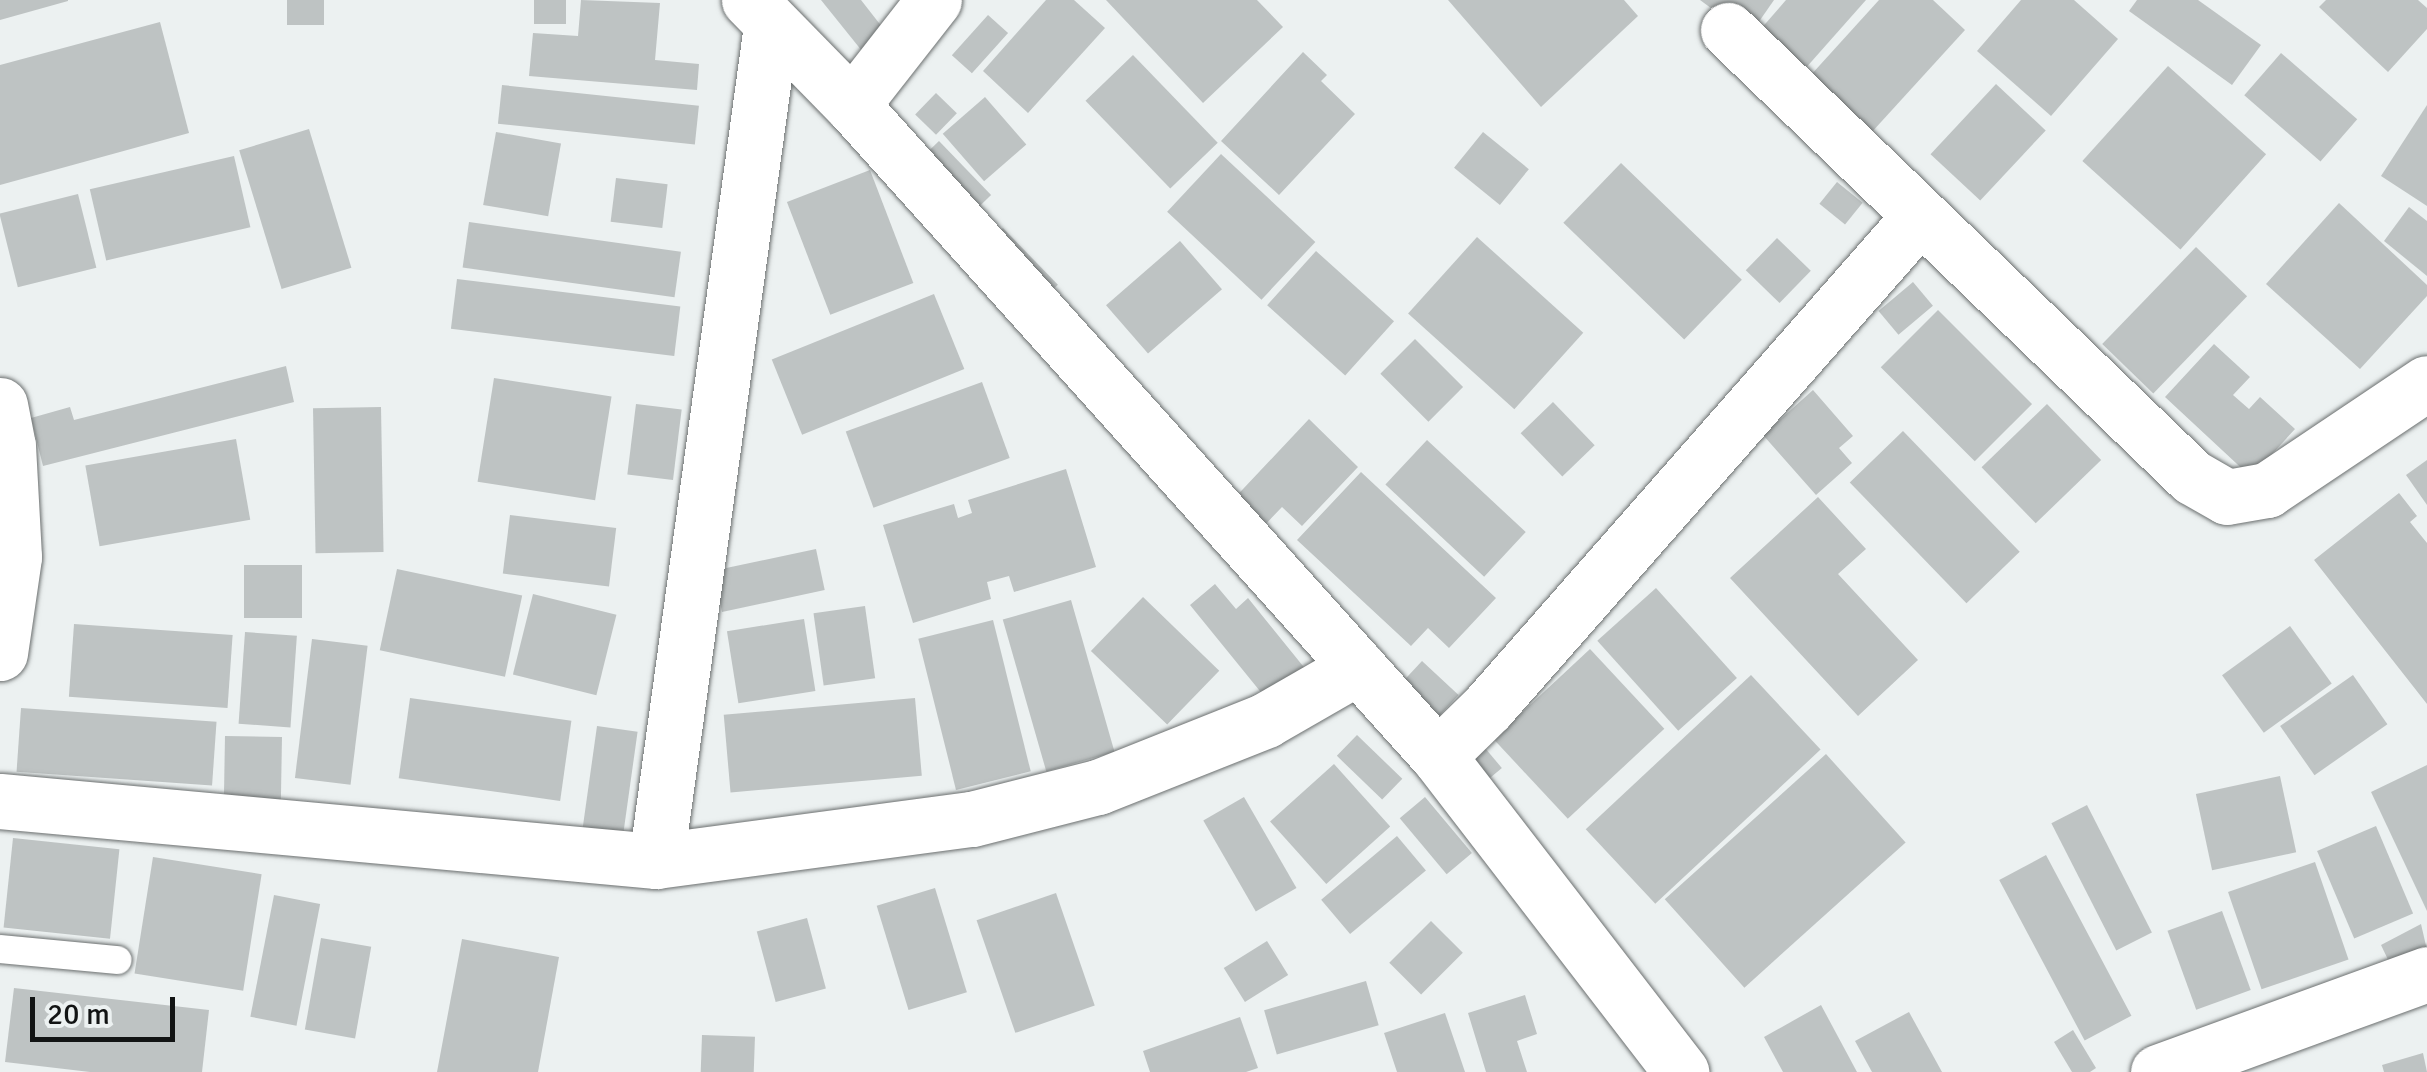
<!DOCTYPE html>
<html>
<head>
<meta charset="utf-8">
<style>
  body { margin:0 }
  #map { position:relative; width:2427px; height:1072px; overflow:hidden; background:#ecf1f1; font-family:Signika,sans-serif }
  div>[style] { position:absolute }
  [style*='--x'] { left:calc(var(--x)*1px); top:calc(var(--y)*1px); width:calc(var(--w)*1px); rotate:calc(var(--a)*1deg) }
  .building>* { inset:0; background:#bec3c3; transform-origin:0 0 }
  .roads { filter:drop-shadow(0 0 2px #6b6f6f) drop-shadow(0 0 2px #6b6f6f) }
  .lane>* { height:28px; margin:-14px; padding:0 14px; transform-origin:14px; border-radius:14px; background:#fff }
  .street>* { height:55px; margin:-27.5px; padding:0 27.5px; transform-origin:27.5px; border-radius:27.5px; background:#fff }
  span { translate:-50% -50%; white-space:nowrap; text-align:center; line-height:1.15; -webkit-text-stroke:9px #ecf1f1; paint-order:stroke }
  .scale { position:absolute; left:30px; top:997px; width:145px; height:45px; box-sizing:border-box; border:5px solid #121414; border-top:0; padding-left:12px; font-size:30px; line-height:35px; white-space:nowrap; color:#121414; -webkit-text-stroke:8px #ecf1f1; paint-order:stroke }
</style>
</head>
<body>
<div id="map">
  <div class="building">
    <i style="clip-path:polygon(0 0,68px 0,68px 1px,0 20px)"></i>
    <i style="left:287px;top:0;width:37px;height:25px"></i>
    <i style="left:534px;top:0;width:32px;height:24px"></i>
    <i style="clip-path:polygon(581px 0,660px 3px,655px 60px,699px 64px,697px 90px,529px 76px,533px 33px,578px 36px)"></i>
    <i style="clip-path:polygon(821px 0,861px 0,886px 32px,862px 51px)"></i>
    <i style="clip-path:polygon(1046px 0,1074px 0,1105px 28px,1028px 113px,983px 71px)"></i>
    <i style="clip-path:polygon(1106px 0,1257px 0,1283px 27px,1203px 103px)"></i>
    <i style="clip-path:polygon(1448px 0,1624px 0,1638px 16px,1541px 107px)"></i>
    <i style="clip-path:polygon(1700px 0,1774px 0,1749px 36px)"></i>
    <i style="clip-path:polygon(1786px 0,1866px 0,1804px 70px,1759px 31px)"></i>
    <i style="clip-path:polygon(1879px 0,1933px 0,1965px 30px,1871px 133px,1810px 76px)"></i>
    <i style="clip-path:polygon(2021px 0,2074px 0,2118px 39px,2051px 116px,1977px 51px)"></i>
    <i style="clip-path:polygon(2137px 0,2198px 0,2261px 45px,2232px 85px,2129px 11px)"></i>
    <i style="clip-path:polygon(2326px 0,2418px 0,2427px 8px,2427px 29px,2388px 72px,2319px 7px)"></i>
    <i style="left:988px;top:15px;width:27px;height:54px;rotate:42deg"></i>
    <i style="clip-path:polygon(160px 22px,189px 133px,0 185px,0 65px)"></i>
    <i style="clip-path:polygon(1303px 52px,1327px 75px,1321px 81px,1355px 114px,1279px 195px,1221px 141px)"></i>
    <i style="left:2281px;top:53px;width:101px;height:56px;rotate:41deg"></i>
    <i style="left:1133px;top:55px;width:122px;height:66px;rotate:46deg"></i>
    <i style="left:2168px;top:66px;width:132px;height:128px;rotate:42deg"></i>
    <i style="left:1996px;top:84px;width:68px;height:96px;rotate:43deg"></i>
    <i style="left:502px;top:85px;width:198px;height:39px;rotate:6deg"></i>
    <i style="left:936px;top:93px;width:29px;height:30px;rotate:44deg"></i>
    <i style="left:985px;top:97px;width:63px;height:56px;rotate:49deg"></i>
    <i style="clip-path:polygon(2427px 105px,2427px 206px,2381px 176px)"></i>
    <i style="left:309px;top:129px;width:145px;height:73px;rotate:73deg"></i>
    <i style="left:496px;top:132px;width:66px;height:74px;rotate:10deg"></i>
    <i style="left:1483px;top:132px;width:59px;height:46px;rotate:39deg"></i>
    <i style="left:939px;top:141px;width:75px;height:31px;rotate:46deg"></i>
    <i style="left:1221px;top:154px;width:129px;height:79px;rotate:43deg"></i>
    <i style="left:234px;top:156px;width:73px;height:148px;rotate:77deg"></i>
    <i style="left:1621px;top:163px;width:168px;height:83px;rotate:44deg"></i>
    <i style="left:870px;top:170px;width:121px;height:89px;rotate:69deg"></i>
    <i style="left:616px;top:178px;width:52px;height:44px;rotate:7deg"></i>
    <i style="left:1837px;top:182px;width:33px;height:28px;rotate:39deg"></i>
    <i style="left:78px;top:194px;width:76px;height:81px;rotate:76deg"></i>
    <i style="clip-path:polygon(2339px 203px,2427px 285px,2427px 296px,2360px 369px,2266px 284px)"></i>
    <i style="clip-path:polygon(2409px 207px,2427px 221px,2427px 276px,2384px 241px)"></i>
    <i style="left:469px;top:222px;width:214px;height:46px;rotate:8deg"></i>
    <i style="left:1003px;top:228px;width:79px;height:23px;rotate:46deg"></i>
    <i style="left:1477px;top:237px;width:143px;height:103px;rotate:42deg"></i>
    <i style="left:1777px;top:238px;width:47px;height:45px;rotate:44deg"></i>
    <i style="left:1180px;top:241px;width:64px;height:98px;rotate:49deg"></i>
    <i style="left:2196px;top:247px;width:71px;height:135px;rotate:44deg"></i>
    <i style="left:1316px;top:251px;width:105px;height:73px;rotate:42deg"></i>
    <i style="left:457px;top:279px;width:225px;height:50px;rotate:7deg"></i>
    <i style="left:1913px;top:282px;width:31px;height:45px;rotate:50deg"></i>
    <i style="left:934px;top:294px;width:81px;height:175px;rotate:68deg"></i>
    <i style="left:1938px;top:310px;width:133px;height:81px;rotate:45deg"></i>
    <i style="left:1415px;top:339px;width:68px;height:49px;rotate:45deg"></i>
    <i style="clip-path:polygon(2214px 344px,2250px 377px,2233px 395px,2249px 409px,2260px 397px,2295px 429px,2251px 477px,2165px 397px)"></i>
    <i style="clip-path:polygon(286px 366px,294px 402px,43px 466px,31px 418px,70px 407px,74px 420px)"></i>
    <i style="left:494px;top:378px;width:119px;height:105px;rotate:9deg"></i>
    <i style="left:982px;top:382px;width:81px;height:145px;rotate:70deg"></i>
    <i style="clip-path:polygon(1813px 390px,1853px 436px,1839px 448px,1852px 463px,1816px 495px,1763px 435px)"></i>
    <i style="left:1553px;top:402px;width:60px;height:45px;rotate:46deg"></i>
    <i style="left:636px;top:404px;width:46px;height:71px;rotate:7deg"></i>
    <i style="left:2047px;top:404px;width:78px;height:91px;rotate:46deg"></i>
    <i style="left:381px;top:407px;width:145px;height:68px;rotate:89deg"></i>
    <i style="clip-path:polygon(1309px 419px,1358px 467px,1302px 526px,1282px 507px,1256px 534px,1227px 506px)"></i>
    <i style="left:1903px;top:431px;width:168px;height:74px;rotate:46deg"></i>
    <i style="left:236px;top:439px;width:82px;height:153px;rotate:80deg"></i>
    <i style="left:1427px;top:440px;width:135px;height:61px;rotate:43deg"></i>
    <i style="clip-path:polygon(2427px 460px,2427px 505px,2406px 475px)"></i>
    <i style="clip-path:polygon(1066px 469px,1096px 567px,1014px 592px,1009px 576px,987px 582px,991px 599px,913px 623px,883px 525px,954px 504px,958px 518px,972px 513px,968px 500px)"></i>
    <i style="clip-path:polygon(1361px 472px,1496px 598px,1449px 648px,1428px 628px,1411px 646px,1297px 540px)"></i>
    <i style="clip-path:polygon(2399px 493px,2417px 516px,2410px 522px,2427px 543px,2427px 704px,2314px 560px)"></i>
    <i style="clip-path:polygon(1818px 497px,1866px 549px,1838px 574px,1918px 660px,1858px 716px,1730px 578px)"></i>
    <i style="left:510px;top:515px;width:107px;height:59px;rotate:7deg"></i>
    <i style="left:816px;top:549px;width:42px;height:105px;rotate:78deg"></i>
    <i style="left:302px;top:565px;width:53px;height:58px;rotate:90deg"></i>
    <i style="left:397px;top:569px;width:128px;height:83px;rotate:12deg"></i>
    <i style="clip-path:polygon(1215px 584px,1236px 609px,1248px 598px,1307px 671px,1268px 701px,1190px 605px)"></i>
    <i style="left:1656px;top:588px;width:121px;height:79px;rotate:48deg"></i>
    <i style="left:533px;top:594px;width:86px;height:83px;rotate:14deg"></i>
    <i style="left:1143px;top:597px;width:106px;height:75px;rotate:44deg"></i>
    <i style="left:1071px;top:600px;width:158px;height:71px;rotate:74deg"></i>
    <i style="left:865px;top:606px;width:73px;height:52px;rotate:82deg"></i>
    <i style="left:804px;top:619px;width:73px;height:78px;rotate:81deg"></i>
    <i style="left:993px;top:620px;width:156px;height:77px;rotate:76deg"></i>
    <i style="left:74px;top:624px;width:159px;height:73px;rotate:4deg"></i>
    <i style="left:2290px;top:626px;width:71px;height:84px;rotate:54deg"></i>
    <i style="left:245px;top:632px;width:52px;height:92px;rotate:4deg"></i>
    <i style="left:312px;top:639px;width:56px;height:140px;rotate:7deg"></i>
    <i style="left:1590px;top:649px;width:109px;height:132px;rotate:47deg"></i>
    <i style="left:1422px;top:661px;width:50px;height:29px;rotate:43deg"></i>
    <i style="left:1751px;top:675px;width:102px;height:226px;rotate:47deg"></i>
    <i style="left:2353px;top:675px;width:60px;height:89px;rotate:55deg"></i>
    <i style="left:410px;top:698px;width:163px;height:81px;rotate:8deg"></i>
    <i style="left:915px;top:698px;width:78px;height:192px;rotate:85deg"></i>
    <i style="left:21px;top:708px;width:196px;height:64px;rotate:4deg"></i>
    <i style="left:597px;top:726px;width:41px;height:102px;rotate:8deg"></i>
    <i style="left:1357px;top:735px;width:63px;height:29px;rotate:44deg"></i>
    <i style="left:225px;top:736px;width:57px;height:70px;rotate:1deg"></i>
    <i style="left:1480px;top:742px;width:34px;height:26px;rotate:50deg"></i>
    <i style="left:1826px;top:754px;width:119px;height:217px;rotate:48deg"></i>
    <i style="left:1334px;top:764px;width:84px;height:86px;rotate:48deg"></i>
    <i style="clip-path:polygon(2427px 765px,2427px 911px,2371px 792px)"></i>
    <i style="left:2280px;top:776px;width:78px;height:86px;rotate:78deg"></i>
    <i style="left:1244px;top:797px;width:105px;height:47px;rotate:60deg"></i>
    <i style="left:1425px;top:797px;width:73px;height:33px;rotate:50deg"></i>
    <i style="left:2087px;top:805px;width:143px;height:40px;rotate:63deg"></i>
    <i style="left:2376px;top:826px;width:95px;height:64px;rotate:67deg"></i>
    <i style="left:1397px;top:836px;width:45px;height:99px;rotate:50deg"></i>
    <i style="left:13px;top:838px;width:107px;height:90px;rotate:6deg"></i>
    <i style="left:2046px;top:855px;width:182px;height:53px;rotate:62deg"></i>
    <i style="left:153px;top:857px;width:110px;height:118px;rotate:9deg"></i>
    <i style="left:2315px;top:862px;width:103px;height:92px;rotate:71deg"></i>
    <i style="left:935px;top:888px;width:109px;height:61px;rotate:73deg"></i>
    <i style="left:1056px;top:893px;width:119px;height:84px;rotate:71deg"></i>
    <i style="left:274px;top:895px;width:47px;height:124px;rotate:11deg"></i>
    <i style="left:2222px;top:911px;width:84px;height:58px;rotate:70deg"></i>
    <i style="left:807px;top:918px;width:73px;height:52px;rotate:75deg"></i>
    <i style="left:1431px;top:921px;width:45px;height:59px;rotate:45deg"></i>
    <i style="clip-path:polygon(2421px 924px,2427px 950px,2392px 968px,2381px 945px)"></i>
    <i style="left:321px;top:938px;width:51px;height:93px;rotate:10deg"></i>
    <i style="clip-path:polygon(462px 939px,559px 957px,538px 1072px,437px 1072px)"></i>
    <i style="left:1267px;top:941px;width:40px;height:51px;rotate:58deg"></i>
    <i style="left:1366px;top:981px;width:46px;height:106px;rotate:74deg"></i>
    <i style="clip-path:polygon(14px 988px,209px 1010px,202px 1072px,90px 1072px,5px 1062px)"></i>
    <i style="clip-path:polygon(1525px 995px,1537px 1034px,1517px 1041px,1527px 1072px,1486px 1072px,1468px 1013px)"></i>
    <i style="clip-path:polygon(1821px 1005px,1857px 1072px,1783px 1072px,1764px 1037px)"></i>
    <i style="clip-path:polygon(1909px 1012px,1942px 1072px,1872px 1072px,1855px 1041px)"></i>
    <i style="clip-path:polygon(1445px 1013px,1465px 1072px,1397px 1072px,1384px 1033px)"></i>
    <i style="clip-path:polygon(1240px 1017px,1258px 1068px,1246px 1072px,1150px 1072px,1143px 1051px)"></i>
    <i style="clip-path:polygon(2073px 1030px,2096px 1068px,2090px 1072px,2072px 1072px,2054px 1042px)"></i>
    <i style="left:702px;top:1035px;width:53px;height:37px;rotate:2deg"></i>
    <i style="clip-path:polygon(2423px 1053px,2427px 1072px,2384px 1072px,2382px 1065px)"></i>
  </div>
  <div class="roads">
    <div class="lane">
      <i style="--x:0;--y:949;--w:118;--a:5.4"></i>
    </div>
    <div class="street">
      <i style="--x:749;--y:0;--w:147;--a:45.6"></i>
      <i style="--x:852;--y:105;--w:876;--a:48.01"></i>
      <i style="--x:1438;--y:756;--w:399;--a:52.4"></i>
      <i style="--x:1728;--y:30;--w:644;--a:43.93"></i>
      <i style="--x:2192;--y:477;--w:40;--a:29.7"></i>
      <i style="--x:2227;--y:497;--w:41;--a:-9.9"></i>
      <i style="--x:2267;--y:490;--w:192;--a:-33.8"></i>
      <i style="--x:852;--y:105;--w:133;--a:-52"></i>
      <i style="--x:0;--y:405;--w:42;--a:79"></i>
      <i style="--x:8;--y:446;--w:111;--a:86.9"></i>
      <i style="--x:14;--y:557;--w:97;--a:98.3"></i>
      <i style="--x:1438;--y:756;--w:70;--a:-44.4"></i>
      <i style="--x:1488;--y:707;--w:654;--a:-48.66"></i>
      <i style="--x:0;--y:801;--w:659;--a:5.23"></i>
      <i style="--x:656;--y:861;--w:319;--a:-7.6"></i>
      <i style="--x:972;--y:819;--w:130;--a:-14.3"></i>
      <i style="--x:1098;--y:787;--w:181;--a:-21.7"></i>
      <i style="--x:1266;--y:720;--w:106;--a:-29.9"></i>
      <i style="--x:656;--y:861;--w:843;--a:-82.16"></i>
      <i style="--x:2158;--y:1072;--w:286;--a:-20"></i>
    </div>
  </div>
  <div class="scale">20 m</div>
</div>
</body>
</html>
